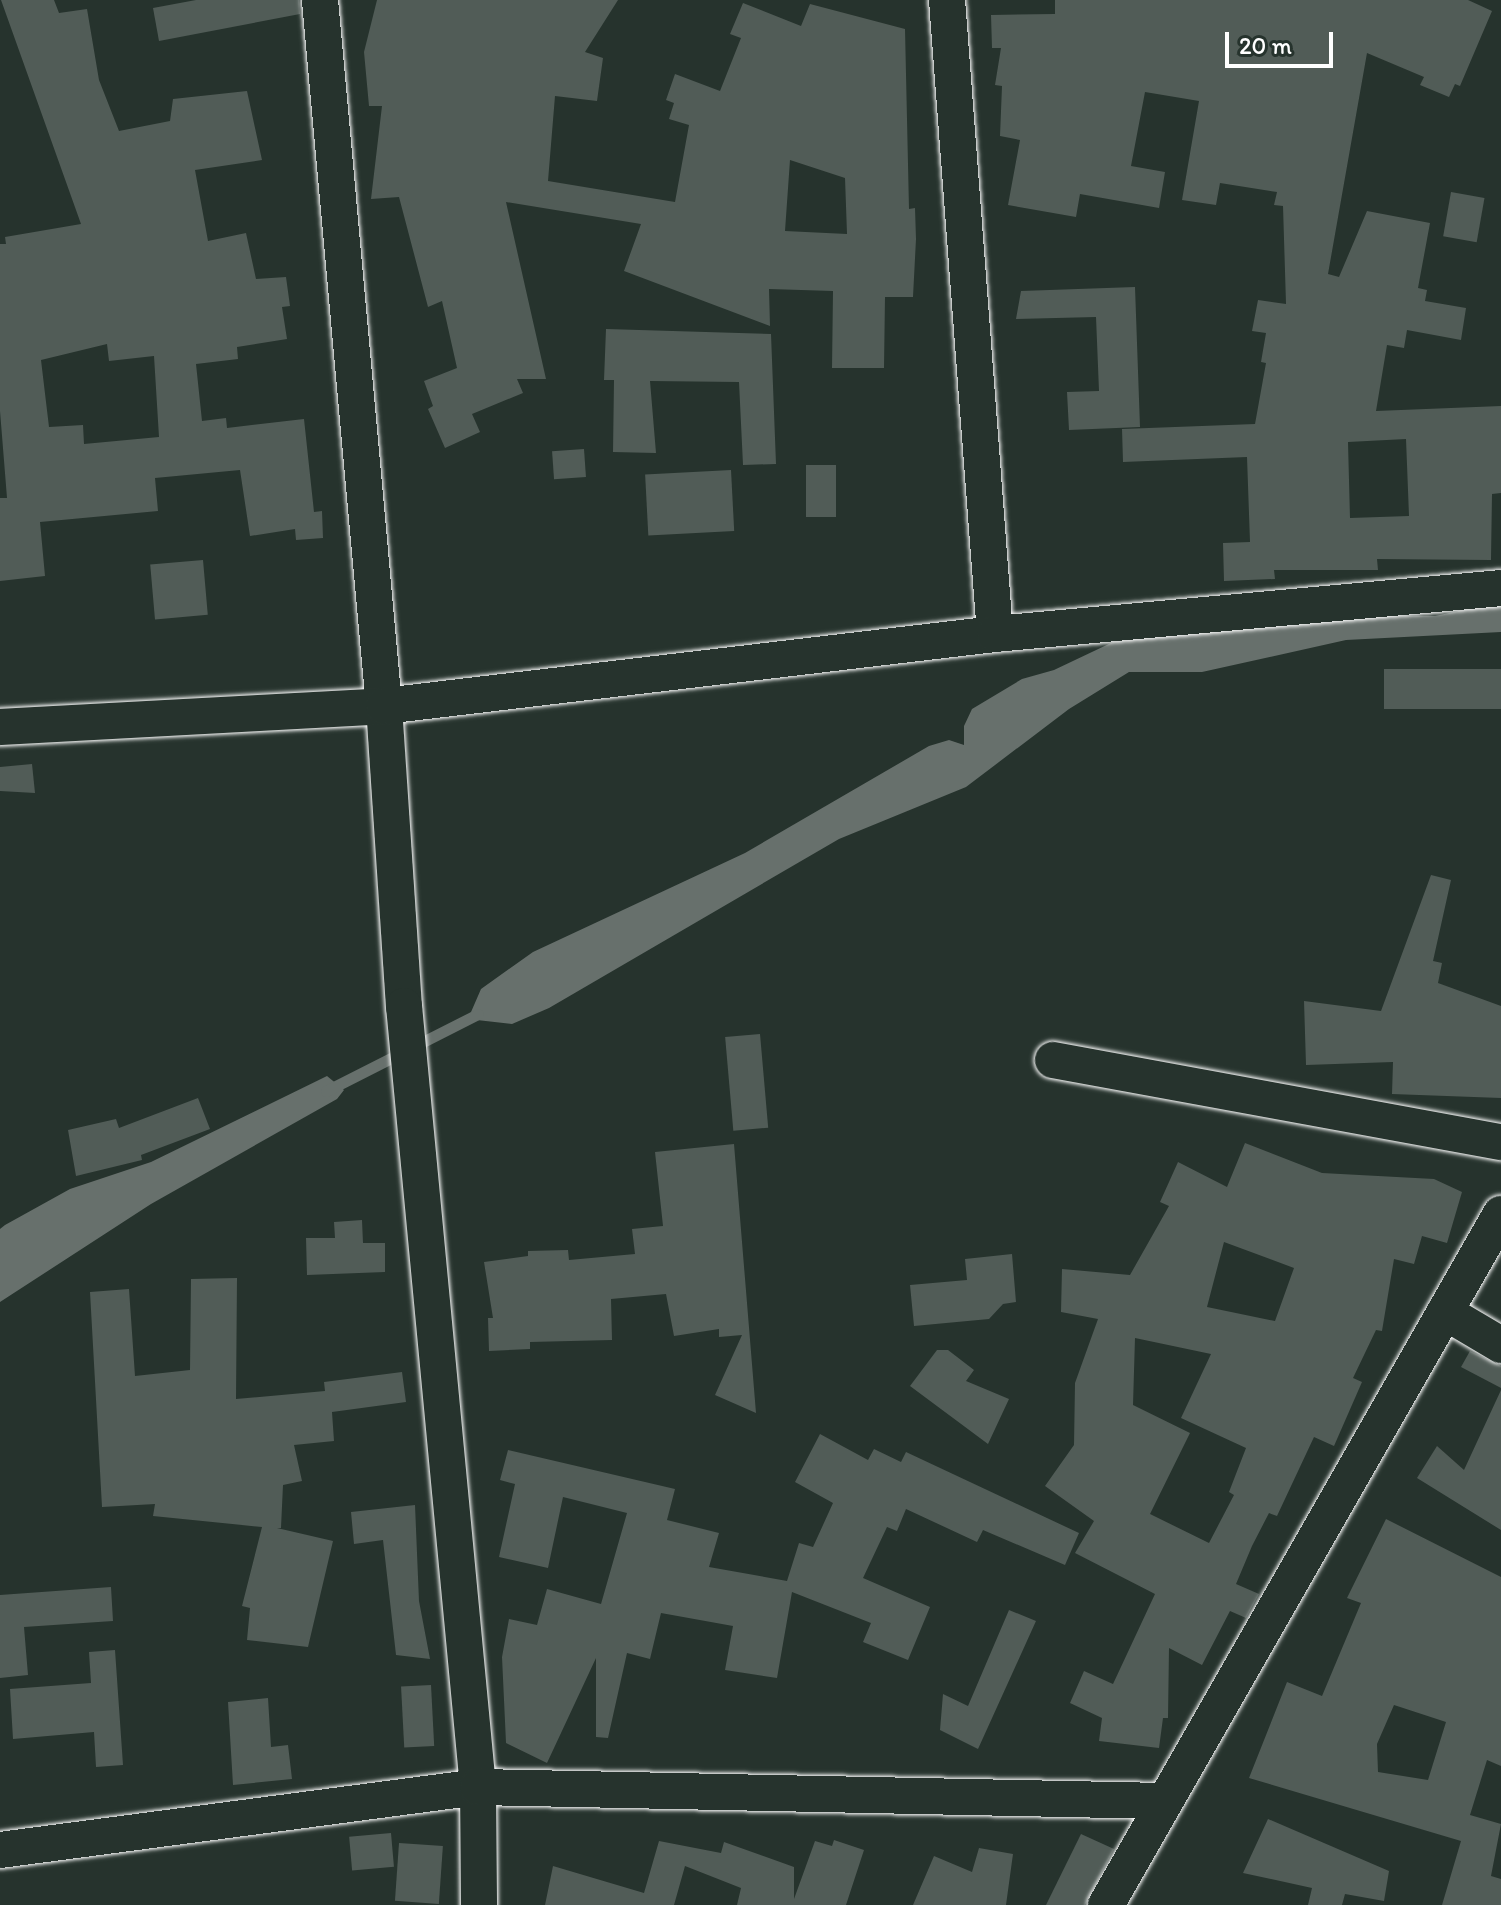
<!DOCTYPE html>
<html>
<head>
<meta charset="utf-8">
<style>
  body { margin:0 }
  #map { position:relative; width:1501px; height:1905px; overflow:hidden; background:#26332d; font-family:Itim,sans-serif }
  div>[style] { position:absolute }
  [style*='--x'] { left:calc(var(--x)*1px); top:calc(var(--y)*1px); width:calc(var(--w)*1px); rotate:calc(var(--a)*1deg) }
  .water>* { inset:0; background:#67706c }
  .stream>* { height:11px; margin:-5.5px; padding:0 5.5px; transform-origin:5.5px; border-radius:5.5px; background:#67706c }
  .building>* { inset:0; background:#515c57; transform-origin:0 0 }
  .roads { filter:drop-shadow(0 0 2px #fff) drop-shadow(0 0 2px #fff) }
  .street>* { height:36px; margin:-18px; padding:0 18px; transform-origin:18px; border-radius:18px; background:#26332d }
  span { translate:-50% -50%; white-space:nowrap; text-align:center; line-height:1.15; -webkit-text-stroke:7px #26332d; paint-order:stroke }
  .scale { position:absolute; left:1225px; top:32px; width:108px; height:36px; box-sizing:border-box; border:4px solid #fff; border-top:0; padding-left:10px; font-size:24px; line-height:28px; white-space:nowrap; color:#fff; -webkit-text-stroke:6px #26332d; paint-order:stroke }
</style>
</head>
<body>
<div id="map">
  <div class="water">
    <i style="clip-path:polygon(1501px 602px,1501px 632px,1346px 640px,1202px 672px,1129px 672px,1069px 709px,966px 787px,839px 839px,549px 1008px,512px 1024px,468px 1019px,481px 989px,533px 952px,745px 853px,929px 746px,949px 740px,964px 745px,964px 726px,972px 709px,1022px 679px,1054px 670px,1113px 642px,1327px 615px,1435px 616px)"></i>
    <i style="clip-path:polygon(327px 1076px,344px 1090px,337px 1099px,151px 1204px,0 1302px,0 1229px,5px 1225px,70px 1189px,151px 1162px)"></i>
  </div>
  <div class="stream">
    <i style="--x:326;--y:1091;--w:170;--a:-26.9"></i>
  </div>
  <div class="building">
    <i style="clip-path:polygon(evenodd,1px 0,54px 0,59px 13px,87px 9px,99px 80px,119px 131px,170px 121px,173px 99px,247px 91px,262px 160px,195px 170px,208px 241px,246px 233px,256px 279px,286px 277px,290px 306px,282px 307px,287px 339px,237px 347px,238px 359px,196px 364px,202px 421px,226px 418px,227px 428px,304px 419px,314px 512px,322px 511px,323px 538px,296px 540px,295px 529px,250px 536px,240px 470px,155px 478px,158px 511px,40px 522px,45px 576px,0 581px,0 498px,7px 498px,0 411px,0 244px,6px 244px,5px 237px,81px 224px,1px 0,107px 344px,109px 361px,154px 356px,159px 437px,84px 444px,83px 425px,49px 427px,41px 360px,107px 344px)"></i>
    <i style="clip-path:polygon(196px 0,299px 0,300px 14px,159px 41px,153px 8px)"></i>
    <i style="clip-path:polygon(evenodd,377px 0,618px 0,585px 52px,603px 58px,597px 101px,555px 96px,548px 181px,675px 202px,689px 125px,669px 119px,674px 103px,666px 100px,675px 74px,720px 91px,741px 38px,730px 34px,743px 3px,801px 26px,810px 4px,905px 29px,909px 209px,915px 208px,916px 239px,913px 297px,885px 297px,884px 368px,832px 368px,833px 291px,769px 289px,770px 326px,624px 271px,641px 224px,506px 202px,546px 379px,517px 379px,523px 393px,472px 414px,480px 432px,445px 448px,428px 409px,433px 406px,424px 381px,457px 368px,442px 301px,428px 307px,399px 197px,371px 199px,382px 106px,369px 106px,364px 52px,377px 0,790px 160px,845px 178px,847px 234px,785px 231px,790px 160px)"></i>
    <i style="clip-path:polygon(evenodd,1055px 0,1468px 0,1492px 11px,1460px 86px,1455px 84px,1449px 97px,1420px 85px,1424px 77px,1367px 53px,1328px 274px,1339px 277px,1367px 211px,1430px 223px,1418px 288px,1427px 290px,1425px 301px,1466px 308px,1461px 340px,1407px 330px,1404px 348px,1387px 345px,1376px 411px,1501px 406px,1501px 493px,1492px 494px,1491px 560px,1377px 559px,1378px 570px,1274px 570px,1275px 579px,1224px 581px,1223px 543px,1250px 542px,1247px 457px,1123px 462px,1122px 429px,1255px 424px,1266px 363px,1261px 362px,1266px 333px,1252px 331px,1258px 300px,1286px 304px,1283px 206px,1274px 205px,1277px 192px,1220px 183px,1216px 205px,1182px 200px,1199px 101px,1145px 92px,1131px 166px,1165px 172px,1159px 208px,1080px 194px,1076px 217px,1008px 205px,1020px 140px,1000px 136px,1002px 86px,995px 85px,1001px 48px,992px 48px,991px 15px,1055px 14px,1055px 0,1406px 439px,1409px 516px,1350px 518px,1348px 442px,1406px 439px)"></i>
    <i style="left:1451px;top:192px;width:34px;height:45px;rotate:10deg"></i>
    <i style="clip-path:polygon(1135px 287px,1140px 427px,1069px 430px,1067px 392px,1099px 391px,1096px 317px,1016px 319px,1021px 291px)"></i>
    <i style="clip-path:polygon(606px 329px,771px 334px,776px 464px,743px 465px,739px 382px,650px 381px,656px 453px,613px 452px,614px 380px,604px 380px)"></i>
    <i style="left:584px;top:449px;width:28px;height:32px;rotate:86deg"></i>
    <i style="left:806px;top:465px;width:30px;height:52px"></i>
    <i style="left:731px;top:470px;width:61px;height:86px;rotate:87deg"></i>
    <i style="left:203px;top:560px;width:55px;height:53px;rotate:85deg"></i>
    <i style="left:1501px;top:669px;width:40px;height:117px;rotate:90deg"></i>
    <i style="clip-path:polygon(32px 764px,35px 793px,0 791px,0 767px)"></i>
    <i style="clip-path:polygon(1431px 875px,1451px 880px,1433px 961px,1442px 963px,1438px 983px,1501px 1006px,1501px 1098px,1392px 1094px,1393px 1062px,1306px 1065px,1304px 1001px,1381px 1011px)"></i>
    <i style="left:760px;top:1034px;width:94px;height:35px;rotate:85deg"></i>
    <i style="clip-path:polygon(198px 1098px,210px 1129px,141px 1155px,142px 1160px,76px 1176px,68px 1130px,116px 1119px,119px 1128px)"></i>
    <i style="clip-path:polygon(evenodd,1245px 1143px,1322px 1173px,1434px 1179px,1462px 1192px,1447px 1243px,1422px 1236px,1414px 1264px,1394px 1259px,1382px 1331px,1376px 1330px,1353px 1378px,1362px 1382px,1334px 1446px,1314px 1437px,1277px 1516px,1269px 1513px,1252px 1546px,1236px 1584px,1259px 1594px,1246px 1618px,1230px 1611px,1202px 1665px,1169px 1648px,1168px 1718px,1163px 1718px,1159px 1748px,1099px 1741px,1102px 1718px,1070px 1703px,1084px 1671px,1113px 1684px,1155px 1594px,1075px 1553px,1094px 1521px,1045px 1486px,1074px 1445px,1075px 1383px,1098px 1319px,1061px 1312px,1062px 1269px,1130px 1275px,1169px 1206px,1160px 1202px,1178px 1162px,1227px 1187px,1245px 1143px,1224px 1242px,1294px 1268px,1275px 1321px,1207px 1307px,1224px 1242px,1245px 1143px,1135px 1338px,1211px 1354px,1181px 1418px,1246px 1448px,1229px 1492px,1234px 1495px,1209px 1543px,1150px 1514px,1190px 1433px,1133px 1405px,1135px 1338px)"></i>
    <i style="clip-path:polygon(734px 1144px,756px 1413px,715px 1395px,742px 1335px,719px 1337px,719px 1329px,674px 1336px,666px 1294px,611px 1299px,612px 1340px,530px 1342px,530px 1349px,489px 1351px,488px 1318px,493px 1318px,484px 1262px,528px 1256px,528px 1251px,568px 1250px,569px 1260px,635px 1254px,632px 1229px,663px 1226px,655px 1152px)"></i>
    <i style="clip-path:polygon(362px 1220px,363px 1243px,385px 1243px,385px 1272px,307px 1275px,306px 1238px,335px 1238px,334px 1222px)"></i>
    <i style="clip-path:polygon(1012px 1254px,1016px 1302px,1003px 1304px,989px 1319px,914px 1326px,910px 1285px,967px 1280px,965px 1259px)"></i>
    <i style="clip-path:polygon(237px 1278px,236px 1399px,325px 1391px,324px 1382px,402px 1372px,406px 1402px,332px 1412px,334px 1441px,294px 1445px,302px 1481px,283px 1485px,281px 1528px,277px 1528px,333px 1541px,308px 1647px,247px 1640px,250px 1608px,242px 1606px,262px 1527px,153px 1516px,155px 1504px,102px 1507px,90px 1292px,129px 1289px,135px 1376px,190px 1370px,191px 1279px)"></i>
    <i style="clip-path:polygon(937px 1350px,948px 1350px,974px 1370px,966px 1381px,1009px 1399px,988px 1444px,910px 1386px)"></i>
    <i style="clip-path:polygon(1470px 1351px,1501px 1366px,1501px 1388px,1461px 1367px)"></i>
    <i style="clip-path:polygon(1501px 1390px,1501px 1530px,1417px 1478px,1437px 1446px,1464px 1470px)"></i>
    <i style="clip-path:polygon(820px 1434px,868px 1460px,874px 1449px,901px 1462px,906px 1452px,1079px 1533px,1065px 1565px,983px 1530px,977px 1542px,906px 1509px,897px 1531px,887px 1527px,863px 1578px,930px 1607px,908px 1660px,863px 1642px,871px 1623px,792px 1592px,777px 1678px,725px 1670px,733px 1626px,661px 1613px,650px 1659px,627px 1653px,608px 1738px,596px 1737px,596px 1658px,547px 1763px,506px 1743px,502px 1657px,509px 1619px,537px 1625px,547px 1589px,601px 1604px,627px 1513px,563px 1497px,548px 1568px,499px 1557px,515px 1484px,500px 1480px,508px 1450px,675px 1489px,667px 1520px,719px 1533px,709px 1567px,787px 1581px,799px 1543px,813px 1547px,833px 1503px,795px 1482px)"></i>
    <i style="clip-path:polygon(415px 1505px,419px 1601px,430px 1659px,396px 1655px,383px 1540px,354px 1544px,351px 1512px)"></i>
    <i style="clip-path:polygon(evenodd,1386px 1519px,1501px 1577px,1501px 1766px,1487px 1760px,1470px 1815px,1501px 1824px,1491px 1876px,1501px 1879px,1501px 1905px,1442px 1905px,1461px 1841px,1249px 1778px,1287px 1682px,1322px 1696px,1361px 1603px,1347px 1598px,1386px 1519px,1394px 1705px,1446px 1722px,1428px 1780px,1378px 1772px,1377px 1744px,1394px 1705px)"></i>
    <i style="clip-path:polygon(111px 1587px,113px 1621px,24px 1627px,28px 1675px,0 1678px,0 1595px)"></i>
    <i style="clip-path:polygon(1009px 1610px,1036px 1621px,978px 1749px,940px 1730px,943px 1694px,968px 1706px)"></i>
    <i style="clip-path:polygon(115px 1650px,123px 1765px,96px 1767px,94px 1732px,13px 1739px,10px 1689px,91px 1683px,89px 1652px)"></i>
    <i style="left:431px;top:1685px;width:61px;height:30px;rotate:87deg"></i>
    <i style="clip-path:polygon(268px 1698px,271px 1747px,288px 1745px,292px 1779px,233px 1785px,228px 1702px)"></i>
    <i style="clip-path:polygon(1268px 1819px,1389px 1871px,1384px 1901px,1345px 1894px,1342px 1905px,1308px 1905px,1312px 1888px,1243px 1873px)"></i>
    <i style="left:391px;top:1833px;width:34px;height:42px;rotate:85deg"></i>
    <i style="clip-path:polygon(1081px 1834px,1114px 1849px,1085px 1905px,1046px 1905px)"></i>
    <i style="clip-path:polygon(834px 1840px,864px 1850px,846px 1905px,737px 1905px,741px 1888px,685px 1866px,674px 1905px,545px 1905px,553px 1866px,644px 1893px,659px 1841px,721px 1853px,724px 1842px,794px 1867px,794px 1899px,815px 1841px,832px 1846px)"></i>
    <i style="left:399px;top:1843px;width:44px;height:58px;rotate:4deg"></i>
    <i style="clip-path:polygon(979px 1848px,1013px 1854px,1006px 1905px,913px 1905px,934px 1856px,972px 1872px)"></i>
  </div>
  <div class="roads">
    <div class="street">
      <i style="--x:320;--y:0;--w:709;--a:84.82"></i>
      <i style="--x:384;--y:706;--w:301;--a:86.2"></i>
      <i style="--x:404;--y:1006;--w:784;--a:84.59"></i>
      <i style="--x:478;--y:1787;--w:118;--a:89.5"></i>
      <i style="--x:947;--y:0;--w:636;--a:85.67"></i>
      <i style="--x:0;--y:727;--w:385;--a:-3.1"></i>
      <i style="--x:384;--y:706;--w:615;--a:-6.72"></i>
      <i style="--x:995;--y:634;--w:508;--a:-5.19"></i>
      <i style="--x:1053;--y:1060;--w:455;--a:10.4"></i>
      <i style="--x:1445;--y:1312;--w:65;--a:30.5"></i>
      <i style="--x:0;--y:1850;--w:482;--a:-7.5"></i>
      <i style="--x:478;--y:1787;--w:684;--a:1.17"></i>
      <i style="--x:1106;--y:1905;--w:796;--a:-60.25"></i>
    </div>
  </div>
  <div class="scale">20 m</div>
</div>
</body>
</html>
